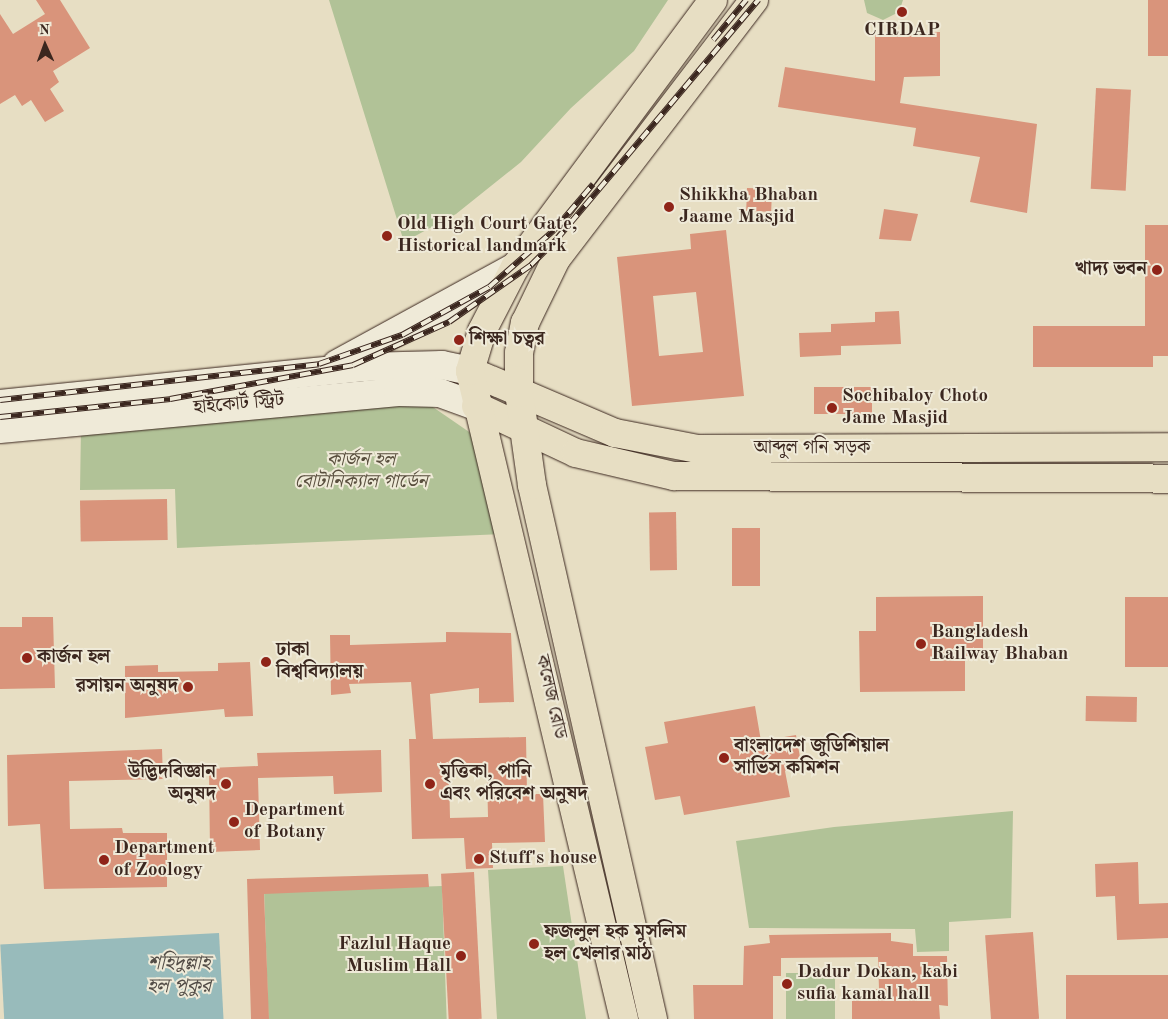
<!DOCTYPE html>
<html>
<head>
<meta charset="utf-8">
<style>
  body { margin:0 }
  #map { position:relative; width:1168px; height:1019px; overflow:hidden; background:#e7dec3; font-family:"Old Standard TT","Noto Serif Bengali",serif }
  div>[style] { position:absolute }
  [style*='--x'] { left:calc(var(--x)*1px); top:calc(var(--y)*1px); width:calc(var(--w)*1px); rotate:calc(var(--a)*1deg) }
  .green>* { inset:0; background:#b1c297; transform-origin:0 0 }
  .water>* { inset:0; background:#98bbbb; transform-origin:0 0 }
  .building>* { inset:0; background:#d9947b; transform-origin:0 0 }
  .roads { filter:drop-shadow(0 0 1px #3b271f) drop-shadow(0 0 1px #3b271f) }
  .secondary>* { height:28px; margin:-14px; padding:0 14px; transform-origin:14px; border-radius:14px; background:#efead8 }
  .primary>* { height:28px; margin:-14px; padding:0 14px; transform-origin:14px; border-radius:14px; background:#e7dec3 }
  .rail>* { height:5.5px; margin-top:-2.75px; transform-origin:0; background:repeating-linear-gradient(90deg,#efead8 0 11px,#3b271f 0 22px); box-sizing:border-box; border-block:1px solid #3b271f }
  .dots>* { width:14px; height:14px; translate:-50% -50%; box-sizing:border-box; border:2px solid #efead8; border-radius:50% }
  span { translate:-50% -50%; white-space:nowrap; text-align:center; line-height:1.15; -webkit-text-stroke:4px #efead8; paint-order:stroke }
  .poi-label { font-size:19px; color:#3b271f; font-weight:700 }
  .left { translate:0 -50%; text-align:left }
  .right { translate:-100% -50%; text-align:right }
  .street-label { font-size:19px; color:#3b271f }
  .park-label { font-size:19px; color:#584e3d; font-style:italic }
  .water-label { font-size:20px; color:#524c46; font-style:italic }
  .north { position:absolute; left:20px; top:20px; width:50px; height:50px; -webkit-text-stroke:4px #efead8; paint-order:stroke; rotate:358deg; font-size:14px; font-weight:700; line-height:20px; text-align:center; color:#3b271f }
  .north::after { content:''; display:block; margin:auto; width:18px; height:22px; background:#3b271f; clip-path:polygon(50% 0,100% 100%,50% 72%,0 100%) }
</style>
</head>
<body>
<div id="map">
  <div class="green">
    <i style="clip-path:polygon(329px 0,668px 0,634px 51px,571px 108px,521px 162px,456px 214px,404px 242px)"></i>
    <i style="clip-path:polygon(864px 0,903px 0,899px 12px,883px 20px,867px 13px)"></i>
    <i style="clip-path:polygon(427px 403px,475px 436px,503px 534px,177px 548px,175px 489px,80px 490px,81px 428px)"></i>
    <i style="clip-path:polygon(1013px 811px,1011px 918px,949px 922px,949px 951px,917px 952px,915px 929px,749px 928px,736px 841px,834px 827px)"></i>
    <i style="clip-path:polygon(563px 866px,586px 1019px,497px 1019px,488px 870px)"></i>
    <i style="left:442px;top:886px;width:133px;height:178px;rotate:88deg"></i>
    <i style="left:786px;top:973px;width:49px;height:46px"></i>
  </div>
  <div class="water">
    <i style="left:219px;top:933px;width:86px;height:219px;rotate:87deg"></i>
  </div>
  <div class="building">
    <i style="clip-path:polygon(36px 0,60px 0,90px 48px,53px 71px,59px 82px,50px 89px,64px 111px,45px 122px,31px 100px,22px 106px,15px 95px,0 104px,0 14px,13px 34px,45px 14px)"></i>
    <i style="left:1148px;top:0;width:20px;height:56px"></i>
    <i style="clip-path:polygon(940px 32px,940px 76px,904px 77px,900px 103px,1037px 124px,1027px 213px,970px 202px,980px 157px,913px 146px,916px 128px,778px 107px,785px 67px,875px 81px,875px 33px)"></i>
    <i style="left:1096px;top:88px;width:35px;height:101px;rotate:3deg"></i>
    <i style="left:747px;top:188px;width:25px;height:23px;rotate:2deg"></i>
    <i style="clip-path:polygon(884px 209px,918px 214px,911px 241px,879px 239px)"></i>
    <i style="clip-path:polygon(1145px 225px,1168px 225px,1168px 356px,1153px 356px,1153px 367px,1033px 367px,1033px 326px,1145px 326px)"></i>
    <i style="clip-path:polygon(evenodd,726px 230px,744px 396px,632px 406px,617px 257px,691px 249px,690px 234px,726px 230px,696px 292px,703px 352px,659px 356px,653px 296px,696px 292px)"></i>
    <i style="clip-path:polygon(899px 311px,901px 344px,841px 346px,841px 355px,800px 357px,799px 333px,831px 332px,831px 324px,875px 322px,875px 312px)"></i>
    <i style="left:872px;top:387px;width:27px;height:58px;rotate:90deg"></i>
    <i style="left:167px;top:499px;width:41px;height:87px;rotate:89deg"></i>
    <i style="left:676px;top:512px;width:58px;height:27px;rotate:89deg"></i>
    <i style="left:760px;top:528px;width:58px;height:28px;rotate:90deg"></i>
    <i style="clip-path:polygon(983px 596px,983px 656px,965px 656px,965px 691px,860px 692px,859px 631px,876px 631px,876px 597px)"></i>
    <i style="left:1125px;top:597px;width:43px;height:70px"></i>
    <i style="clip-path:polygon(22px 617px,53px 617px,55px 688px,0 689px,0 627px,22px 627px)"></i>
    <i style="clip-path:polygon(evenodd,446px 632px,511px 633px,514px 702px,479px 703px,479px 688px,430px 694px,433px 739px,526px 737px,527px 794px,543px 794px,545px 842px,492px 843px,493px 868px,466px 869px,464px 838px,412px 839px,409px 739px,416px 739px,411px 682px,349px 684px,351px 693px,331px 695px,330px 635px,350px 635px,350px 645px,446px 642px,446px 632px,487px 773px,488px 817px,450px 818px,449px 774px,487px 773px)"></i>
    <i style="clip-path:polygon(250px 662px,253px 716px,225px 717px,224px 709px,125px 718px,125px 666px,158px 665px,158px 672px,218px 671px,218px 663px)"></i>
    <i style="left:1086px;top:696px;width:51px;height:25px;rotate:1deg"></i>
    <i style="clip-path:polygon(755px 706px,761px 741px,796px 735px,802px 768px,785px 771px,790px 797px,684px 815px,680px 796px,655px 800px,645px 747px,668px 743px,664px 722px)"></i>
    <i style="clip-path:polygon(162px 749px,163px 779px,69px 781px,70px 829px,122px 828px,123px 833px,167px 833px,167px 887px,44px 889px,40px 824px,8px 826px,7px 755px)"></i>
    <i style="clip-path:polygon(381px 750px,382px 792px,334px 794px,333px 776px,258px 778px,260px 850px,210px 852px,209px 768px,258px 766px,257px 753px)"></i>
    <i style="clip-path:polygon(1138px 862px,1139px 904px,1168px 903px,1168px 938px,1117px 940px,1115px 896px,1096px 897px,1095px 864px)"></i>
    <i style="left:474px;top:872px;width:147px;height:33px;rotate:87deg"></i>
    <i style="clip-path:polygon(428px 874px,429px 887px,264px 894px,269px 1019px,251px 1019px,247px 879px)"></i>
    <i style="left:1033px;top:932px;width:87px;height:48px;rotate:86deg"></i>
    <i style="clip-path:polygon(891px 933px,891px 941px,913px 944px,913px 956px,947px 956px,948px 1006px,939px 1005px,940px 1019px,852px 1019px,852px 989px,879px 989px,878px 957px,781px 958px,781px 976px,773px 976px,773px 1019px,694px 1019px,693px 985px,743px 985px,744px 946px,770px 943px,769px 935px)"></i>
    <i style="left:1168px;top:975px;width:44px;height:102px;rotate:90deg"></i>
  </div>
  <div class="roads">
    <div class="secondary">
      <i style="--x:337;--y:364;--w:203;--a:-28.6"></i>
      <i style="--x:0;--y:404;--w:366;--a:-5.8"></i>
      <i style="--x:364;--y:367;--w:78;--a:-1.5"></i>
      <i style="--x:442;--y:365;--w:29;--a:12"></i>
      <i style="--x:0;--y:429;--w:400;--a:-5.3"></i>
      <i style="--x:398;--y:392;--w:42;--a:1.4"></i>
      <i style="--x:440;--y:393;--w:38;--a:20"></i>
    </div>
    <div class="primary">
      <i style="--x:470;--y:371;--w:158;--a:23.2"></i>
      <i style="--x:615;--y:433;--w:84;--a:11"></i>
      <i style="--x:697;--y:449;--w:471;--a:-0.2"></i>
      <i style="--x:476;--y:406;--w:110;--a:25.2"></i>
      <i style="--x:576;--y:453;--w:101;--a:13.2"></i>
      <i style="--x:674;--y:476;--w:494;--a:0.3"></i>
      <i style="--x:624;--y:1019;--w:666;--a:-103.37"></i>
      <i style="--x:470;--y:371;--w:42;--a:-73.3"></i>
      <i style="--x:482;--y:331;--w:72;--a:-62.7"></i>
      <i style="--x:515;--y:267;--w:332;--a:-53.4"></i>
      <i style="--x:653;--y:1019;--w:548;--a:-102.77"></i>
      <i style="--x:532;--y:485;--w:93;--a:-98"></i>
      <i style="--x:519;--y:393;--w:40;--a:-90"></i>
      <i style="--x:519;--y:353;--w:31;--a:-79"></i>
      <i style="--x:525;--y:323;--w:71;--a:-64.2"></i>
      <i style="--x:556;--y:259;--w:326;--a:-52.6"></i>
    </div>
  </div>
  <div class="rail">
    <i style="--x:713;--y:40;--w:52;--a:-50.5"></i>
    <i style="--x:0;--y:400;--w:321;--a:-6.4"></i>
    <i style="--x:319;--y:364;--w:88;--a:-19.3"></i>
    <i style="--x:402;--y:335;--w:99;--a:-28.9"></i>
    <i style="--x:489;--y:287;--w:86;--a:-41.2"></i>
    <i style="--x:554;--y:230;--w:60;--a:-49.7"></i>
    <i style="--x:0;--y:417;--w:171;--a:-6"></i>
    <i style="--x:170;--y:399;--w:186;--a:-10.5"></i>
    <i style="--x:353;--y:365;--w:105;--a:-24.1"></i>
    <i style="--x:449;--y:322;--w:100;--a:-34.8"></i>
    <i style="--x:531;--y:265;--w:35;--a:-45"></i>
    <i style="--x:556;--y:240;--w:314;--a:-49.9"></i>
  </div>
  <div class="dots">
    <i style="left:902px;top:12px;background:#8f2418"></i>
    <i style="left:669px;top:207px;background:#8f2418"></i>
    <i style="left:387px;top:236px;background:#8f2418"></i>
    <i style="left:1157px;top:270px;background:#8f2418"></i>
    <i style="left:459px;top:340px;background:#8f2418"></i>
    <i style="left:832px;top:408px;background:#8f2418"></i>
    <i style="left:921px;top:644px;background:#8f2418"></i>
    <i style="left:27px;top:658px;background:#8f2418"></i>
    <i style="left:266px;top:662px;background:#8f2418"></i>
    <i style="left:188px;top:687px;background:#8f2418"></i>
    <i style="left:724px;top:758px;background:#8f2418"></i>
    <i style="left:226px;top:784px;background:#8f2418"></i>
    <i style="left:430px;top:784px;background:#8f2418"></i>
    <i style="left:234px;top:822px;background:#8f2418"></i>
    <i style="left:479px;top:859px;background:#8f2418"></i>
    <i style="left:104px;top:860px;background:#8f2418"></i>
    <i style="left:534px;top:944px;background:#8f2418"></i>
    <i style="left:461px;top:956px;background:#8f2418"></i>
    <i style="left:787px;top:984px;background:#8f2418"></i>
  </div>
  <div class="poi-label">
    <span style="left:902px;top:31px">CIRDAP</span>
    <span class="left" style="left:679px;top:207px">Shikkha Bhaban<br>Jaame Masjid</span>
    <span class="left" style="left:397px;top:236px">Old High Court Gate,<br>Historical landmark</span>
    <span class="right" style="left:1147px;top:270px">খাদ্য ভবন</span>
    <span class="left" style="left:469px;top:340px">শিক্ষা চত্বর</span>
    <span class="left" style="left:842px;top:408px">Sochibaloy Choto<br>Jame Masjid</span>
    <span class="left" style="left:931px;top:644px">Bangladesh<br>Railway Bhaban</span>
    <span class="left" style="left:276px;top:662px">ঢাকা<br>বিশ্ববিদ্যালয়</span>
    <span class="left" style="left:37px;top:658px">কার্জন হল</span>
    <span class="right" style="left:178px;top:687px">রসায়ন অনুষদ</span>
    <span class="left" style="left:734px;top:758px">বাংলাদেশ জুডিশিয়াল<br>সার্ভিস কমিশন</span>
    <span class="right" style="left:216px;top:784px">উদ্ভিদবিজ্ঞান<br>অনুষদ</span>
    <span class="left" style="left:440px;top:784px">মৃত্তিকা, পানি<br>এবং পরিবেশ অনুষদ</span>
    <span class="left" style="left:244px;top:822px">Department<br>of Botany</span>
    <span class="left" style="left:114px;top:860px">Department<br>of Zoology</span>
    <span class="left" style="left:489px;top:859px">Stuff's house</span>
    <span class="left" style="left:544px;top:944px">ফজলুল হক মুসলিম<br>হল খেলার মাঠ</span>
    <span class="right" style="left:451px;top:956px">Fazlul Haque<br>Muslim Hall</span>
    <span class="left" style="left:797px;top:984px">Dadur Dokan, kabi<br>sufia kamal hall</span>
  </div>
  <div class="street-label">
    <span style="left:239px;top:405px;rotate:-5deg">হাইকোর্ট স্ট্রিট</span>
    <span style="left:812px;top:449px">আব্দুল গনি সড়ক</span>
    <span style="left:550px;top:697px;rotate:77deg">কলেজ রোড</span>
  </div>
  <div class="park-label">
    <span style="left:361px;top:472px">কার্জন হল<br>বোটানিক্যাল গার্ডেন</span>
  </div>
  <div class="water-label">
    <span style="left:179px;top:976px">শহিদুল্লাহ<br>হল পুকুর</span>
  </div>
  <div class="north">N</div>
</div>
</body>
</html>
